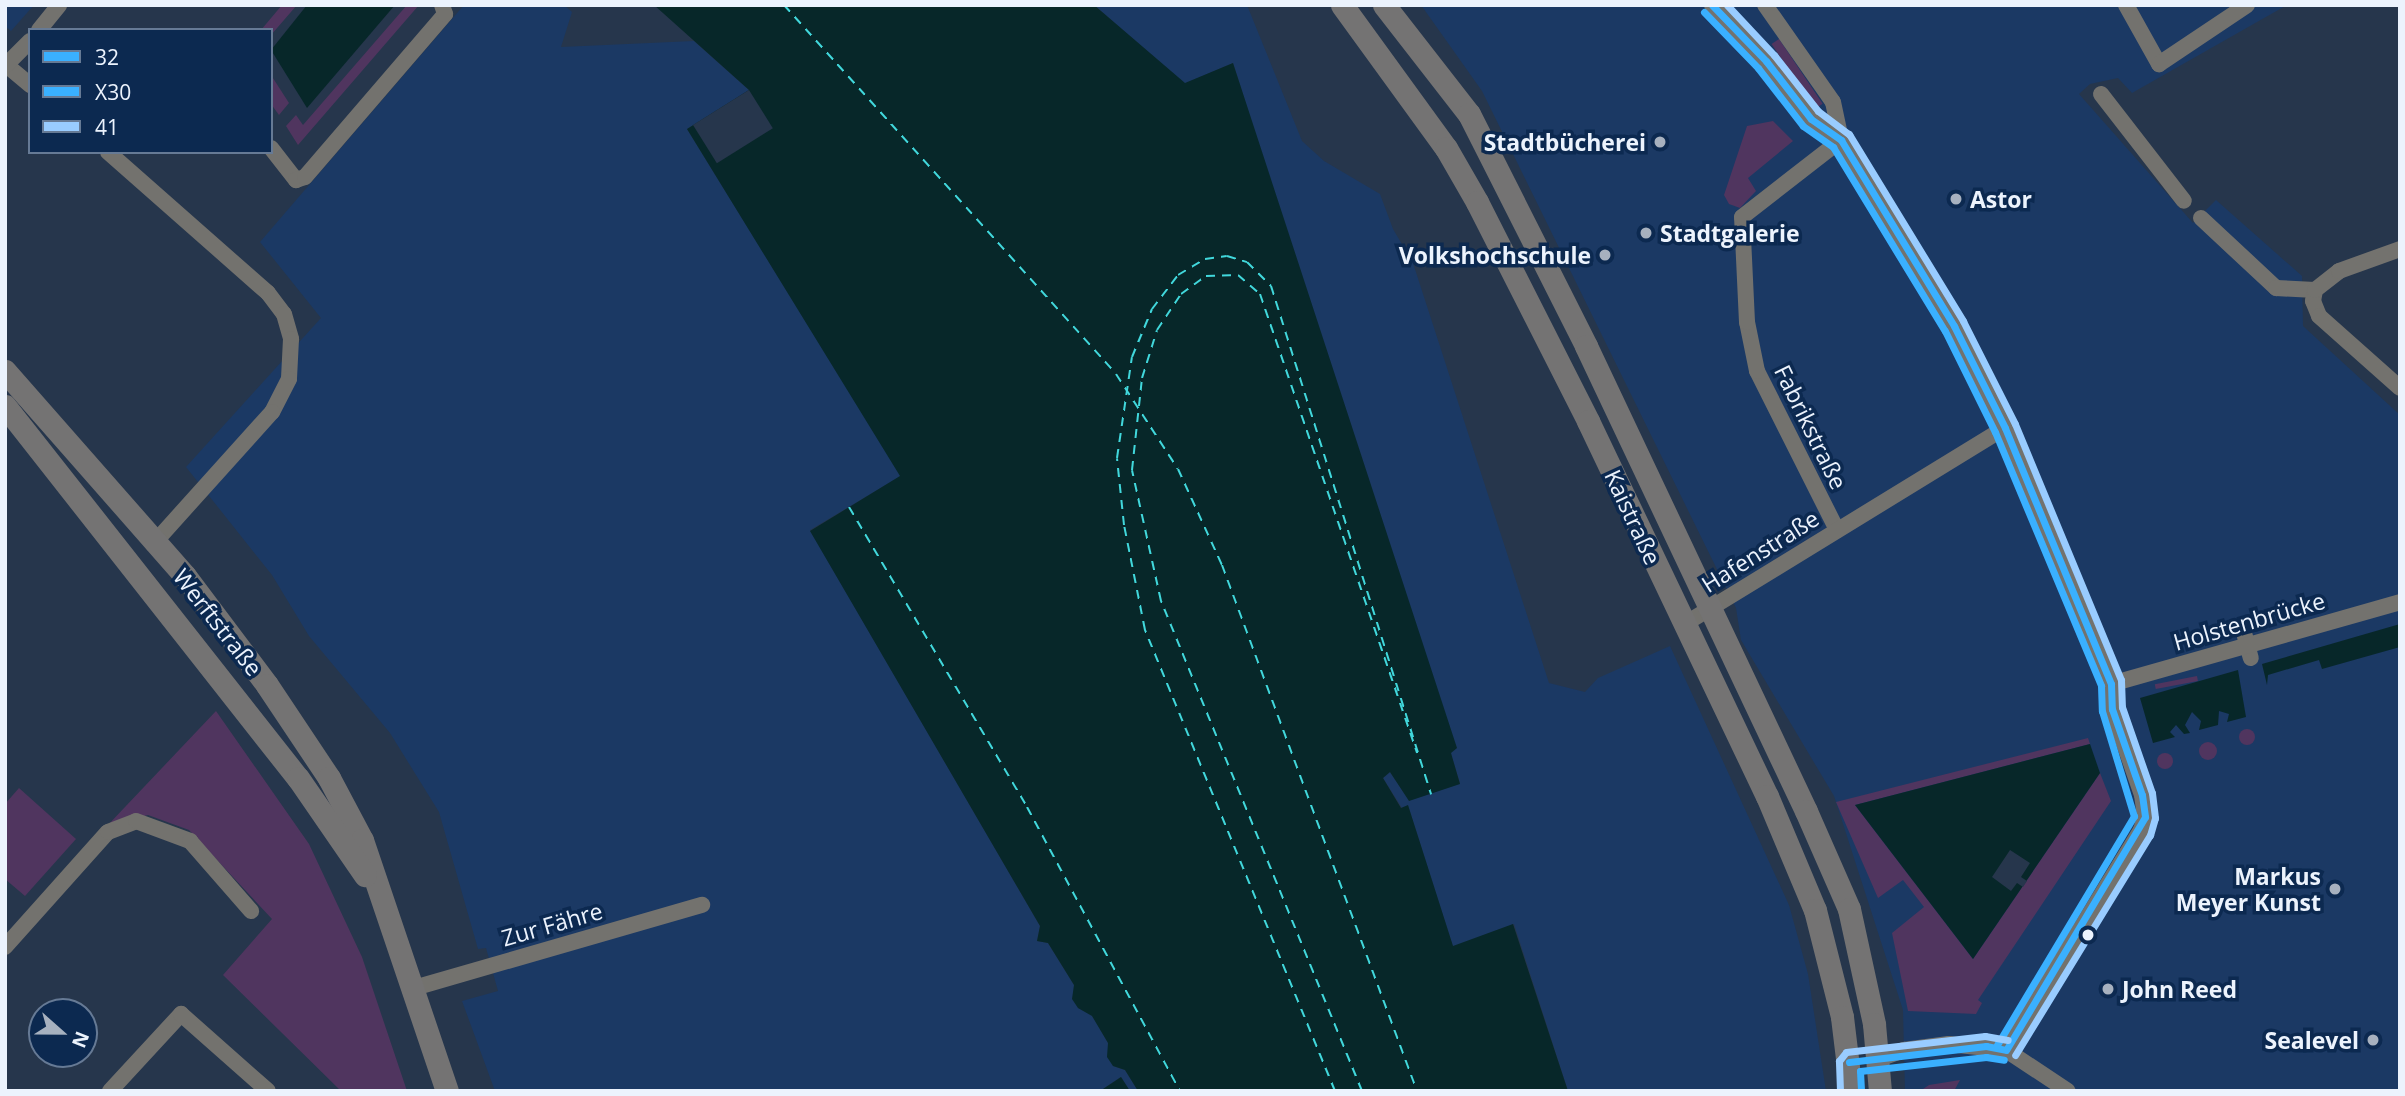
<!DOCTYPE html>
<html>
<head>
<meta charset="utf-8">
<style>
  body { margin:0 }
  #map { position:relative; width:2405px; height:1096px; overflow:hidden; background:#26364c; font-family:"Open Sans",sans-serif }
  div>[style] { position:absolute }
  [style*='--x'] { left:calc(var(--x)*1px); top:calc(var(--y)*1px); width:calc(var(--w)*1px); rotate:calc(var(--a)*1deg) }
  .built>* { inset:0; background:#1b3964 }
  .green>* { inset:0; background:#50355f; transform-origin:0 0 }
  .round { border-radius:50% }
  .water>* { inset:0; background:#072729 }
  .pier>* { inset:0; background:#26364c; transform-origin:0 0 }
  .ferry>* { height:2px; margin-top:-1px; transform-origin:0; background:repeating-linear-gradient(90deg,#41d8dc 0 9px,transparent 0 16px) }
  .street>* { height:16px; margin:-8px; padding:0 8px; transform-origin:8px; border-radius:8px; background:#73726e }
  .secondary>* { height:23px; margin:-11.5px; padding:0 11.5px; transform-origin:11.5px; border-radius:11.5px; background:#747373 }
  .bus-1>* { height:7px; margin:-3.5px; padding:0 3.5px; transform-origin:3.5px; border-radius:3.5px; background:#3ab0ff }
  .bus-2>* { height:7px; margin:-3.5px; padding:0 3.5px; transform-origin:3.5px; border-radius:3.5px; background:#3ab0ff }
  .bus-3>* { height:7px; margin:-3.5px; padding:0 3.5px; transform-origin:3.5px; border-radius:3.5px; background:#9cf }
  .dots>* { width:19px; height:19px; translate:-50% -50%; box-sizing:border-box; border:4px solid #0c2950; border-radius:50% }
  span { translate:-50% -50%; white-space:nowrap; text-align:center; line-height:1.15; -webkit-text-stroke:7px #0c2950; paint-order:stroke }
  .poi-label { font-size:23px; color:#ecf3fd; font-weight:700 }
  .right { translate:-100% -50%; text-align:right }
  .left { translate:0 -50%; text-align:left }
  .street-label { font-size:23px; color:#ecf3fd }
  .frame { position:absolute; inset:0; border:7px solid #ecf3fd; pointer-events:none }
  .legend { position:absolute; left:28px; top:28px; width:245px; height:126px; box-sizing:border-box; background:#0c2950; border:2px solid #667a95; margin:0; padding:9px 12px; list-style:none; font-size:21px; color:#ecf3fd }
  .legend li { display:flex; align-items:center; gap:14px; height:35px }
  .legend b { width:35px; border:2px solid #667a95 }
  .north { position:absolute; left:28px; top:998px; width:70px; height:70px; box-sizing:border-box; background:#0c2950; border:2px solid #667a95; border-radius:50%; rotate:111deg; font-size:19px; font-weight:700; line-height:28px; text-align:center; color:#ecf3fd }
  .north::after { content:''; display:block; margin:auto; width:24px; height:32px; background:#a7b1bf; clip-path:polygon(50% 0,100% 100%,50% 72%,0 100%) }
</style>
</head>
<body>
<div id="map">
  <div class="built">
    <i style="clip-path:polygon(5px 5px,34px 5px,11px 31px,5px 26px)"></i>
    <i style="clip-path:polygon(464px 5px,564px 5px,572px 12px,561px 47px,694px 41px,749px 90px,687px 129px,901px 476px,810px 530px,1040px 926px,1037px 941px,1048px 943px,1074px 985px,1078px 1008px,1092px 1015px,1108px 1043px,1113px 1066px,1125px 1070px,1138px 1091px,1130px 1091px,1121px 1077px,1100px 1091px,495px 1091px,462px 1001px,498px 991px,486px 948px,478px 949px,439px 812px,390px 733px,309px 636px,272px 575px,186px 467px,321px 318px,260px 242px)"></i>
    <i style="clip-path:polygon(1094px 5px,1247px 5px,1302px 141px,1324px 161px,1380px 194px,1393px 229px,1413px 263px,1549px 683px,1585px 692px,1598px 678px,1670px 646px,1789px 905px,1808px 974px,1826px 1091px,1568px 1091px,1514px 924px,1453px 947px,1408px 806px,1402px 808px,1383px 778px,1390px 772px,1409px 800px,1460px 783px,1233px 63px,1185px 84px)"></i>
    <i style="clip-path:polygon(1421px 5px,2287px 5px,2132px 93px,2118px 78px,2090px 84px,2079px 94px,2193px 223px,2216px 200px,2302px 276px,2303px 326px,2400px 415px,2400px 1091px,1905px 1091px,1903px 1010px,1834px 796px,1741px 640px,1736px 608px,1482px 91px)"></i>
  </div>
  <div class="green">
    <i style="clip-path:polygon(282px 5px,297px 5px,271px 35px,271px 30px,261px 30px)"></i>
    <i style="clip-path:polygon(407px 5px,419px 5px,298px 145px,286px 126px,296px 115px,303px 125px)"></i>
    <i style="left:1779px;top:39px;width:78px;height:9px;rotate:56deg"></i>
    <i style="clip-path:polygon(271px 75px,289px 103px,279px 115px,271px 104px)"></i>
    <i style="clip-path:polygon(1773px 121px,1793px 141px,1748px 178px,1756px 191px,1740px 208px,1729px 204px,1724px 195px,1747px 126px)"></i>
    <i style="left:2197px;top:676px;width:5px;height:43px;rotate:79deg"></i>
    <i style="clip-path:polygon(216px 711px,309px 844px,362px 957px,407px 1091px,341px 1091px,223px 975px,272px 919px,189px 830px,148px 815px,107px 826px)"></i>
    <i class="round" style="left:2239px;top:729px;width:16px;height:16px"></i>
    <i style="clip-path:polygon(2088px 738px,2090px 744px,1855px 805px,1973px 959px,2100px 773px,2111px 801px,1978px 1000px,1982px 1003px,1976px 1014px,1908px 1011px,1892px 933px,1924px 907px,1903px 880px,1878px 898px,1836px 802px)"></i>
    <i class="round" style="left:2199px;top:742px;width:18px;height:18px"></i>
    <i class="round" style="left:2157px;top:753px;width:16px;height:16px"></i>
    <i style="clip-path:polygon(19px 788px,76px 839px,25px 896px,5px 879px,5px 804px)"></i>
    <i style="clip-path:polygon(1960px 1080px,1954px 1091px,1920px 1091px,1929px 1085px)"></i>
  </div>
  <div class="water">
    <i style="clip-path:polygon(307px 5px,395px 5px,307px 108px,271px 50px)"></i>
    <i style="clip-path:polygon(654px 5px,1094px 5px,1185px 83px,1233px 63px,1457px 748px,1451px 753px,1460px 784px,1409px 801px,1390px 772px,1383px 778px,1401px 808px,1408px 805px,1453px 946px,1513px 924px,1568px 1091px,1138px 1091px,1125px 1070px,1113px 1066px,1107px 1057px,1108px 1043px,1092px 1016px,1078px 1008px,1072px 999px,1074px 985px,1048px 943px,1037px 941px,1040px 926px,810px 531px,900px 476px,687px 129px,749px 90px)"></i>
    <i style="clip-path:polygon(2400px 624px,2400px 647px,2322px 669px,2319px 660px,2268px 675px,2267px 685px,2262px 664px)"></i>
    <i style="clip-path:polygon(2238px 670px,2246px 717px,2227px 722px,2229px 714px,2219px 711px,2218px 725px,2199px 730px,2201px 721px,2192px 712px,2185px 725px,2190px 733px,2184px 734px,2176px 725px,2170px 732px,2175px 737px,2153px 743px,2140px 698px)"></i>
    <i style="clip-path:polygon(2090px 744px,2100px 773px,1973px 959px,1855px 805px)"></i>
    <i style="clip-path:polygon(1121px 1077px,1130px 1091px,1100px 1091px)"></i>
  </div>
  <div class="pier">
    <i style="left:749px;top:90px;width:45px;height:66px;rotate:58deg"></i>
    <i style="clip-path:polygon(2010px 850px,2030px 863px,2021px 877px,2027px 881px,2023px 887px,2017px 883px,2011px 891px,1992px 877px)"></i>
  </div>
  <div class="ferry">
    <i style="--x:784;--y:5;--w:496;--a:48"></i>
    <i style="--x:1116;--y:374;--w:113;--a:56.9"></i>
    <i style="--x:1178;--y:469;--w:106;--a:65.4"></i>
    <i style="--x:1222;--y:565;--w:561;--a:69.66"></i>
    <i style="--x:849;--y:507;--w:349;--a:59.3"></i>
    <i style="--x:1027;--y:807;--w:323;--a:61.7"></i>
    <i style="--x:1335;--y:1091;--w:499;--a:-112.4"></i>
    <i style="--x:1145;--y:630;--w:107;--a:-101.3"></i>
    <i style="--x:1124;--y:525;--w:67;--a:-96"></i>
    <i style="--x:1117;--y:458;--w:102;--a:-81.6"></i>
    <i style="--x:1132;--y:357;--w:52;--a:-67.4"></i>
    <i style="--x:1152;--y:309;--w:43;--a:-52.6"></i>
    <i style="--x:1178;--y:275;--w:31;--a:-31"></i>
    <i style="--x:1205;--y:259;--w:22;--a:-8"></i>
    <i style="--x:1227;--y:256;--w:21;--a:17"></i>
    <i style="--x:1247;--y:262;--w:34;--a:45"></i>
    <i style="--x:1271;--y:286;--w:533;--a:72.52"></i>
    <i style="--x:1362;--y:1091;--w:530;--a:-112.3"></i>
    <i style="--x:1161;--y:601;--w:134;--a:-102.5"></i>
    <i style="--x:1132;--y:470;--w:93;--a:-83.8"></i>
    <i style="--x:1142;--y:378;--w:50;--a:-72.6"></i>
    <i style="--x:1157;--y:330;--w:43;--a:-56.3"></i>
    <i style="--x:1181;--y:294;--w:31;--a:-36"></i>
    <i style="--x:1206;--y:276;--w:32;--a:-2"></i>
    <i style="--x:1238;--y:275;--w:29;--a:41"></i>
    <i style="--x:1260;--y:294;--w:485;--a:71.1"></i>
  </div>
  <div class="street">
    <i style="--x:1712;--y:5;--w:78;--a:46"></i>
    <i style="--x:1766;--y:61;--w:73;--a:52.2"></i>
    <i style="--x:1811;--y:119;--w:37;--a:35"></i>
    <i style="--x:1841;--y:140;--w:218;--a:58.7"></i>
    <i style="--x:1954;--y:326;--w:114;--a:63.4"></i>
    <i style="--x:2005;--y:428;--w:277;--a:67.5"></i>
    <i style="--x:2111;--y:684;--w:25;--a:88"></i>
    <i style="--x:2112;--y:709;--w:91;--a:70.8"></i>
    <i style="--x:2142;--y:795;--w:22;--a:82"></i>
    <i style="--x:2145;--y:817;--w:14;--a:107"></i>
    <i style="--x:2141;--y:830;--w:258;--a:121.5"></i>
    <i style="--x:1765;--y:5;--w:118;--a:55"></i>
    <i style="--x:1833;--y:102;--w:39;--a:78"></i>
    <i style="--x:2126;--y:5;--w:68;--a:60.8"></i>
    <i style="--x:2159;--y:64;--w:106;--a:-33.8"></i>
    <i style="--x:39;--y:30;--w:32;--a:-51"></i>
    <i style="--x:5;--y:64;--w:33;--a:40"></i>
    <i style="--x:6;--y:65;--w:34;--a:-45"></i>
    <i style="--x:2101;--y:94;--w:135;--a:52.2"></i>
    <i style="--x:271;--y:148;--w:41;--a:52"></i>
    <i style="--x:296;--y:180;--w:9;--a:-18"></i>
    <i style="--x:305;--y:177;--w:215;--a:-49.3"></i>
    <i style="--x:445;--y:14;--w:9;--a:-108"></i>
    <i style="--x:108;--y:152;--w:213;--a:41.4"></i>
    <i style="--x:268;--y:293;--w:26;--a:53"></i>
    <i style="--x:284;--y:314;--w:26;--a:74"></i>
    <i style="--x:291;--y:339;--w:40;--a:92.9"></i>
    <i style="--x:289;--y:379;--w:37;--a:117"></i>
    <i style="--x:272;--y:412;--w:178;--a:132"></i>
    <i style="--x:2201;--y:218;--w:103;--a:43"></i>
    <i style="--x:2276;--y:288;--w:39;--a:3"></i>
    <i style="--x:2315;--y:290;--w:11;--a:100"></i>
    <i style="--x:2313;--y:301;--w:16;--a:68"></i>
    <i style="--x:2319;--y:316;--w:108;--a:41.6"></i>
    <i style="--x:2315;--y:290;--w:31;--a:-38"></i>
    <i style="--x:2339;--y:271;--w:65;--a:-19.8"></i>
    <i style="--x:1837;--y:530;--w:178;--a:-116.7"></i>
    <i style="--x:1757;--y:371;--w:50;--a:-101.5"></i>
    <i style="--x:1747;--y:322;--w:105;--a:-92.7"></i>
    <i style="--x:1742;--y:217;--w:125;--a:-37.9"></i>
    <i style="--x:1683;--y:625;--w:377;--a:-31.5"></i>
    <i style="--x:2243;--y:629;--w:30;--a:75"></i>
    <i style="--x:2111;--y:684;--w:300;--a:-15.8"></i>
    <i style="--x:5;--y:947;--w:154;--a:-48.2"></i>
    <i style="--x:108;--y:832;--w:30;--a:-21"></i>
    <i style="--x:136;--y:821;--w:58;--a:20.3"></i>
    <i style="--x:190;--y:841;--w:93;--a:48.9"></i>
    <i style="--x:414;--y:988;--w:300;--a:-16.1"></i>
    <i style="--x:1879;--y:1059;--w:27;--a:-20"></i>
    <i style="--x:1904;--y:1050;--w:45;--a:-7.6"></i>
    <i style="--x:1949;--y:1044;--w:57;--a:6"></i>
    <i style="--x:2006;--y:1050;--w:74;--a:33.5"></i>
    <i style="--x:110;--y:1091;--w:105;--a:-47.3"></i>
    <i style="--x:181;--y:1014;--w:116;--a:41.5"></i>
  </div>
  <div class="secondary">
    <i style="--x:1342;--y:5;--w:177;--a:54"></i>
    <i style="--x:1446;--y:148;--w:62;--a:60.1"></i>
    <i style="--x:1477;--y:202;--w:246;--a:63.1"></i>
    <i style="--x:1588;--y:421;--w:416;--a:64.5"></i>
    <i style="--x:1767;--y:796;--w:124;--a:67.2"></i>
    <i style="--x:1815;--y:910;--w:110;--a:75.8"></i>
    <i style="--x:1842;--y:1017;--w:75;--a:83.1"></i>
    <i style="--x:1384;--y:5;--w:138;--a:52.1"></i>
    <i style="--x:1469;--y:114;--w:260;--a:63.2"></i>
    <i style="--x:1586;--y:346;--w:514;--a:64.68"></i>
    <i style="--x:1806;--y:811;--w:107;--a:66.3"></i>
    <i style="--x:1849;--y:909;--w:118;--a:77.7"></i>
    <i style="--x:1874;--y:1024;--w:67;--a:84.9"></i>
    <i style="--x:5;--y:371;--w:273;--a:48.7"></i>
    <i style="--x:185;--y:576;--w:136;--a:53"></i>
    <i style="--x:267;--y:685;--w:112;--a:56.3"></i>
    <i style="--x:329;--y:778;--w:70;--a:62"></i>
    <i style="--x:362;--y:840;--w:265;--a:71.3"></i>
    <i style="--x:5;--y:406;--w:474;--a:51.8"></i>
    <i style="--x:298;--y:778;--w:118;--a:55.4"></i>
  </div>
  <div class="bus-1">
    <i style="--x:1712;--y:5;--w:78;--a:46"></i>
    <i style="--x:1766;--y:61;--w:73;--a:52.2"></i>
    <i style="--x:1811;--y:119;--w:37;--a:35"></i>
    <i style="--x:1841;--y:140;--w:218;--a:58.7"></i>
    <i style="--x:1954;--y:326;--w:114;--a:63.4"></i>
    <i style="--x:2005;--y:428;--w:277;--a:67.5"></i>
    <i style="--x:2111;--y:684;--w:25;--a:88"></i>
    <i style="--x:2112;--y:709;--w:91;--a:70.8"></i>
    <i style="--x:2142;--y:795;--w:22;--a:82"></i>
    <i style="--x:2145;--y:817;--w:271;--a:120.8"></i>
    <i style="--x:1849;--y:1062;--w:138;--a:-6.7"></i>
    <i style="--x:1986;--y:1046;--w:20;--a:11"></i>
  </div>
  <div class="bus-2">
    <i style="--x:1704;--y:12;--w:78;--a:46"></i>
    <i style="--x:1758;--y:68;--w:73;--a:52.2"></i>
    <i style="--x:1803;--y:126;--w:37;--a:35"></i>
    <i style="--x:1833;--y:147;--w:215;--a:58.7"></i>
    <i style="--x:1945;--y:331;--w:113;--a:63.7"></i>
    <i style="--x:1995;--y:432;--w:275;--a:67.3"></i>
    <i style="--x:2101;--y:686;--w:25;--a:88"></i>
    <i style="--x:2102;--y:711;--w:110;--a:73.1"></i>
    <i style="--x:2134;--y:816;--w:267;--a:120.9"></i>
    <i style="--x:1861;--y:1090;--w:19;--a:-93"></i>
    <i style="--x:1860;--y:1071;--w:127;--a:-6.3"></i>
    <i style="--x:1986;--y:1057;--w:18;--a:9"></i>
  </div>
  <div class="bus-3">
    <i style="--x:1727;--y:5;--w:69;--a:46.8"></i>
    <i style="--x:1774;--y:55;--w:71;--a:51.8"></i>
    <i style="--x:1818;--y:111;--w:39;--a:37"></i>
    <i style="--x:1849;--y:134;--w:219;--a:58.6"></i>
    <i style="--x:1963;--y:321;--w:115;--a:63.2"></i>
    <i style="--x:2015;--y:424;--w:277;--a:67.5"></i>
    <i style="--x:2121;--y:680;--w:27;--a:88"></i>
    <i style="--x:2122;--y:707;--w:91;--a:70.8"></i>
    <i style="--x:2152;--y:793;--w:25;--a:83"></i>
    <i style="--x:2155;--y:818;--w:18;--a:106"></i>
    <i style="--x:2150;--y:835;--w:258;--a:121.5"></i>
    <i style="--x:1840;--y:1091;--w:30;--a:-92"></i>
    <i style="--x:1839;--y:1061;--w:11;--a:-52"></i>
    <i style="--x:1846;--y:1052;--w:140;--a:-6.6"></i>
    <i style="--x:1985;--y:1036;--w:23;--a:10"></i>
  </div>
  <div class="dots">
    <i style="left:1660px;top:142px;background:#a7b1bf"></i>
    <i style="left:1956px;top:199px;background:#a7b1bf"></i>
    <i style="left:1646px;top:233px;background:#a7b1bf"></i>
    <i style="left:1605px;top:255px;background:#a7b1bf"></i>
    <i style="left:2335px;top:889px;background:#a7b1bf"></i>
    <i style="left:2088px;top:935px;background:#ecf3fd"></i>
    <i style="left:2108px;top:989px;background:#a7b1bf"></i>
    <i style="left:2373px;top:1040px;background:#a7b1bf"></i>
  </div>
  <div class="poi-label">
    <span class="right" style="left:1646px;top:142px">Stadtbücherei</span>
    <span class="left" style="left:1970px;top:199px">Astor</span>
    <span class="left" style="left:1660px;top:233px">Stadtgalerie</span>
    <span class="right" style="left:1591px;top:255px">Volkshochschule</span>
    <span class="right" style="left:2321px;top:889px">Markus<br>Meyer Kunst</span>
    <span class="left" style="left:2122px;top:989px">John Reed</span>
    <span class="right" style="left:2359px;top:1040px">Sealevel</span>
  </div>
  <div class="street-label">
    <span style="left:1811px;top:427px;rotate:64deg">Fabrikstraße</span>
    <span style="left:1633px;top:517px;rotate:65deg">Kaistraße</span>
    <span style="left:1760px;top:551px;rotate:-32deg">Hafenstraße</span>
    <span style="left:2249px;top:621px;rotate:-16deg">Holstenbrücke</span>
    <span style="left:218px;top:622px;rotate:52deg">Werftstraße</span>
    <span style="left:552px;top:924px;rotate:-16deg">Zur Fähre</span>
  </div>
  <div class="frame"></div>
  <ul class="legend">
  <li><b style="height:9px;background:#3ab0ff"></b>32</li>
  <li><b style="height:9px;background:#3ab0ff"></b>X30</li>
  <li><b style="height:9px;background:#9cf"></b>41</li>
  </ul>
  <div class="north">N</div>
</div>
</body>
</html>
